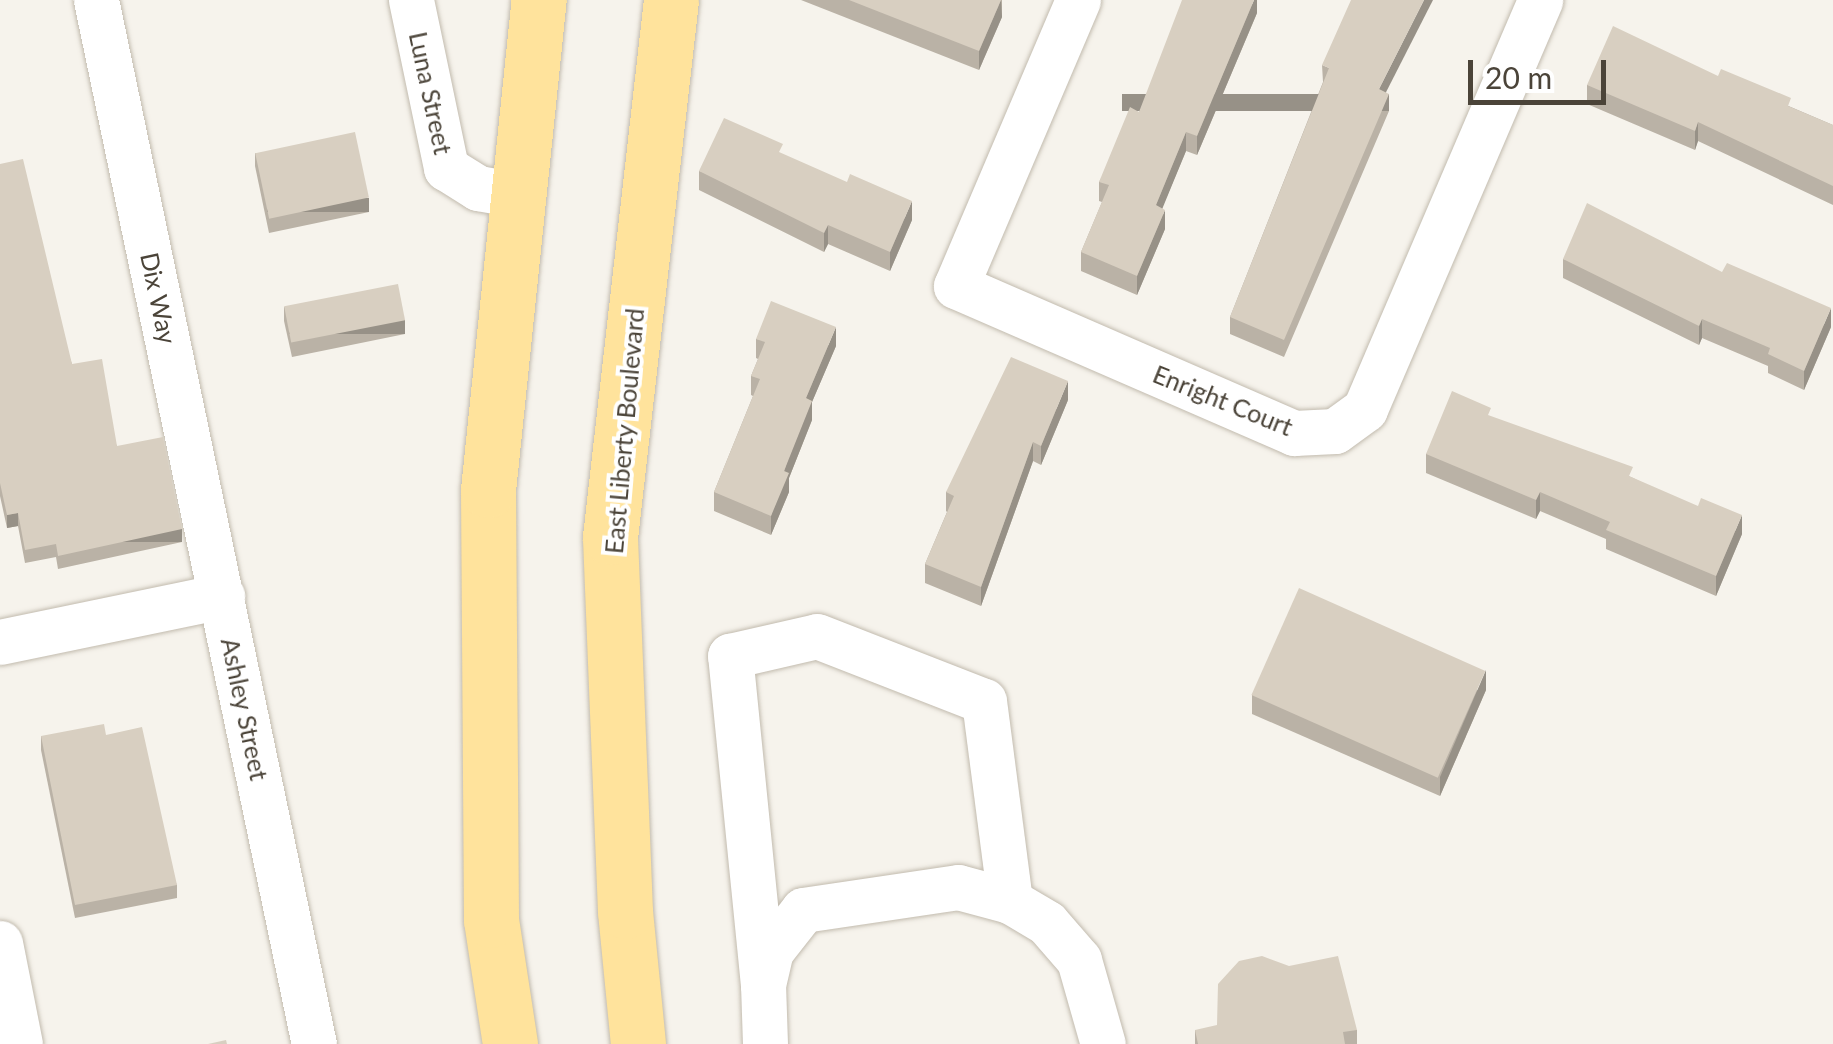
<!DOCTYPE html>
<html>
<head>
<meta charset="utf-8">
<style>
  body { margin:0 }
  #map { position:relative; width:1833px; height:1044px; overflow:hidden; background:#f6f3ec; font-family:Lato,sans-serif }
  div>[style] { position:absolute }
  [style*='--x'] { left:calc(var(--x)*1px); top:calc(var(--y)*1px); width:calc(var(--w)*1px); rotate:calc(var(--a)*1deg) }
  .roads { filter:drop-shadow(0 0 2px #c2bbae) drop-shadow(0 0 2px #c2bbae) }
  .minor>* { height:45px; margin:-22.5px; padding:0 22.5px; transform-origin:22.5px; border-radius:22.5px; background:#fff }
  .major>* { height:55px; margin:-27.5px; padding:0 27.5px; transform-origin:27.5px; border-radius:27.5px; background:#ffe39c }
  .wall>* { inset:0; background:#bab2a6; transform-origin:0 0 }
  .shaded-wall>* { inset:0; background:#979187; transform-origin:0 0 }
  .building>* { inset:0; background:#d8cfc1; transform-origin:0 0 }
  span { translate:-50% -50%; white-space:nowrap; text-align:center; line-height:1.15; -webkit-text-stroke:8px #fff; paint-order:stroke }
  .street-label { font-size:25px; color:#4b4439 }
  .scale { position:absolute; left:1468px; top:60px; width:138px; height:45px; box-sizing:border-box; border:5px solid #4b4439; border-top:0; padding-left:12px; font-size:30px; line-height:35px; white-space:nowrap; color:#4b4439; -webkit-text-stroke:8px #fff; paint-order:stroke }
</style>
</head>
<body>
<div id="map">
  <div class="roads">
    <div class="minor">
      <i style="--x:96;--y:0;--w:1067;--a:78.21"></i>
      <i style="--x:411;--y:0;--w:172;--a:78.2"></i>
      <i style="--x:446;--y:168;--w:38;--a:32"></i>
      <i style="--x:478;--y:188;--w:41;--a:9.9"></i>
      <i style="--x:1078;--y:0;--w:311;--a:113.1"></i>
      <i style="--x:956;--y:286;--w:369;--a:23.5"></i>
      <i style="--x:1294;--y:433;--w:41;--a:-2.8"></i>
      <i style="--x:1335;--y:431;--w:37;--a:-36"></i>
      <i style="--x:1365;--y:409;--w:445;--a:-66.8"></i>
      <i style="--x:0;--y:642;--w:227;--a:-11.7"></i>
      <i style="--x:0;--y:943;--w:103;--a:78.8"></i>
      <i style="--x:763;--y:985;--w:331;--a:-95.7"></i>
      <i style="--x:730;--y:656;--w:89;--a:-12.9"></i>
      <i style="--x:817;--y:636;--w:179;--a:21.3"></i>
      <i style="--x:984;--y:701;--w:202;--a:82.6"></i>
      <i style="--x:765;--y:1044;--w:59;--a:-91.9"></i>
      <i style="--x:763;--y:985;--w:35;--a:-77"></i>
      <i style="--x:771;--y:951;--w:52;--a:-52"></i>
      <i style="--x:803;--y:910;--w:157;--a:-8.4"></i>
      <i style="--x:958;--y:887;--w:54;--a:15.1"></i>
      <i style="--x:1010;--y:901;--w:43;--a:30.7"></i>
      <i style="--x:1047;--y:923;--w:49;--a:49.1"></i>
      <i style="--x:1079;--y:960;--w:87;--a:74.1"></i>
    </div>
    <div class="major">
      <i style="--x:510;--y:1044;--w:125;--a:-98.7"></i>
      <i style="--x:491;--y:920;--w:430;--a:-90.4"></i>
      <i style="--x:488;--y:490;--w:493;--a:-84.1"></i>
      <i style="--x:638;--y:1044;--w:134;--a:-95.6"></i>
      <i style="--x:625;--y:911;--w:374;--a:-92.3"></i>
      <i style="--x:610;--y:537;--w:540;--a:-83.52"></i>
    </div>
  </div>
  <div class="wall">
    <i style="clip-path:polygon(801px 0,1002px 0,1002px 17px,979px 70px)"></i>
    <i style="clip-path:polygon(1257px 0,1257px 13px,1197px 155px,1186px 151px,1162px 208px,1165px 229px,1137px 295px,1081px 271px,1081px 252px,1102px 202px,1099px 201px,1099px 182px,1139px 112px)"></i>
    <i style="clip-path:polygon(1322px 65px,1386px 92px,1389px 111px,1284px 357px,1230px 334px,1230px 317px,1323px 82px)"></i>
    <i style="clip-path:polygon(1718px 76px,1833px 125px,1833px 205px,1698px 141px,1695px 150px,1587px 104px,1587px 85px)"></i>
    <i style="clip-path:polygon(255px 153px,369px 212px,269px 233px,255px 166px)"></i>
    <i style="clip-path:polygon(0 164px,72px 364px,117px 446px,182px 542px,58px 569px,56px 557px,25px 563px,18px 526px,7px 528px,0 496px)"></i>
    <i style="clip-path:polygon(699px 171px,912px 220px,890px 271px,828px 244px,824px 252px,699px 190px)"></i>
    <i style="clip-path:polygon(1563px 259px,1831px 327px,1804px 390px,1768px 373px,1768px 366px,1702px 338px,1699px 345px,1563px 278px)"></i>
    <i style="clip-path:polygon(284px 307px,405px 334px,292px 357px,284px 321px)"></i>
    <i style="clip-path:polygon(756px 339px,836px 346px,812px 402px,812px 420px,789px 478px,789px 492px,771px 535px,714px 511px,714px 492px,753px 396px,751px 395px,751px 376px,758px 359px,756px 358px)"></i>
    <i style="clip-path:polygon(1068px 400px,1041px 465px,1033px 461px,981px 606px,925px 583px,925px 564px,947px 512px,946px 511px,946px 492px)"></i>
    <i style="clip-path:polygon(1491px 417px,1633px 478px,1742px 534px,1716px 596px,1606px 549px,1606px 539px,1540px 511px,1536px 519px,1426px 473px,1426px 454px)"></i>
    <i style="clip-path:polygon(1486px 690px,1440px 796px,1252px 714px,1252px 695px)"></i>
    <i style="clip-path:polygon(106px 735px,177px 885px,177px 898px,75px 918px,41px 750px,41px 736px)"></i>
    <i style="left:1195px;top:1030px;width:162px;height:14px"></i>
  </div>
  <div class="shaded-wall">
    <i style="clip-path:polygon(1001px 0,1002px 17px,979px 70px,979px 51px)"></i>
    <i style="clip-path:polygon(1254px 0,1257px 0,1257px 13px,1197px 155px,1197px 136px)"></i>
    <i style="clip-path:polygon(1424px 0,1433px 0,1379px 106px,1379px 89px)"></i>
    <i style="left:1389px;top:94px;width:17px;height:267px;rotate:90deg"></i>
    <i style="clip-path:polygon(1698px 122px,1698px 141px,1695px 150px,1695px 131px)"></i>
    <i style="clip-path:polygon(1186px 132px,1186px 151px,1156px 224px,1156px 205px)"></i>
    <i style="left:369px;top:198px;width:14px;height:102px;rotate:90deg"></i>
    <i style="clip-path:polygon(912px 201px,912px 220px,890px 271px,890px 252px)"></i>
    <i style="clip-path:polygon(1165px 210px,1165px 229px,1137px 295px,1137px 276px)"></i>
    <i style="clip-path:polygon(828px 225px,828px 244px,824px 252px,824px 233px)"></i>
    <i style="clip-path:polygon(1831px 308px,1831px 327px,1804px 390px,1804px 371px)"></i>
    <i style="clip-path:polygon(1702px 319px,1702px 338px,1699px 345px,1699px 326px)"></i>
    <i style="left:405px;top:320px;width:14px;height:116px;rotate:90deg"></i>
    <i style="clip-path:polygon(836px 327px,836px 346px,812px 402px,812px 420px,789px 478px,789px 492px,771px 535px,771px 516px,806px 398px)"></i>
    <i style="clip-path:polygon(1068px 381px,1068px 400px,1041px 465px,1041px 446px)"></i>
    <i style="clip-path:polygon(1033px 442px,1033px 461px,981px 606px,981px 587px)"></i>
    <i style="clip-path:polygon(1540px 492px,1540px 511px,1536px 519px,1536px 500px)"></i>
    <i style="clip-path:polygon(18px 513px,18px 526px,7px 528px,7px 515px)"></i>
    <i style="clip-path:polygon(1742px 515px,1742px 534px,1716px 596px,1716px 576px)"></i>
    <i style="left:182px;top:529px;width:13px;height:127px;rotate:90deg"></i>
    <i style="clip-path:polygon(1486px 670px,1486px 690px,1440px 796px,1440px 777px)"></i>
  </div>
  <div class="building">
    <i style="clip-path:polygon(849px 0,1001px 0,979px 51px)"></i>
    <i style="clip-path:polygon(1182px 0,1254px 0,1197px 136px,1186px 132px,1156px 205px,1165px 210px,1137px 276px,1081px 252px,1109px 185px,1099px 182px,1130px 107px,1139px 112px)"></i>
    <i style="clip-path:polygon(1351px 0,1424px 0,1379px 89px,1389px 94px,1284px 340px,1230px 317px,1329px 68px,1322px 65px)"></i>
    <i style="clip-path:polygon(1613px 26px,1718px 76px,1721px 69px,1791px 98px,1788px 106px,1833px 125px,1833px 186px,1698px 122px,1695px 131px,1587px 85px)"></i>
    <i style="clip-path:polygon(724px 118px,783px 144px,779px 152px,847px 182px,850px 174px,912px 201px,890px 252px,828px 225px,824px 233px,699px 171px)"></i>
    <i style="left:355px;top:132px;width:67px;height:102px;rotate:78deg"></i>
    <i style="clip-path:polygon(23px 159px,72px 364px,102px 359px,117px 446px,163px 437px,182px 529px,58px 556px,56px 544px,25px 550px,18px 513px,7px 515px,0 483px,0 164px)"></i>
    <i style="clip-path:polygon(1587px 203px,1722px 272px,1727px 263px,1831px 308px,1804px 371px,1768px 354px,1770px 348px,1702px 319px,1699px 326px,1563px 259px)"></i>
    <i style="left:398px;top:284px;width:37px;height:116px;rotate:79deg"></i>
    <i style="clip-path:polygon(771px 301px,836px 327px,806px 398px,812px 401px,784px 471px,789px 473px,771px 516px,714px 492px,760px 379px,751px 376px,765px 342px,756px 339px)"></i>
    <i style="clip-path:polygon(1011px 357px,1068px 381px,1041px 446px,1033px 442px,981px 587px,925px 564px,954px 496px,946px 492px)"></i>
    <i style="clip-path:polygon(1452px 391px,1491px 408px,1488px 415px,1633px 467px,1629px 476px,1698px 506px,1701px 498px,1742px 515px,1716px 576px,1606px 530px,1610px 522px,1540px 492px,1536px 500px,1426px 454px)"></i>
    <i style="left:1299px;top:588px;width:204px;height:117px;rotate:24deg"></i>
    <i style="clip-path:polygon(104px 724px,106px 735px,142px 727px,177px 885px,75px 905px,41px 736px)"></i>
    <i style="clip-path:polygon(1262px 956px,1289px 966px,1338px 956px,1357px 1030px,1343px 1032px,1345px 1044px,1198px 1044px,1195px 1030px,1217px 1025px,1218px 984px,1239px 961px)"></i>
    <i style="clip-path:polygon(226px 1040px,227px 1044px,208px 1044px)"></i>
  </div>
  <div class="street-label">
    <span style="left:431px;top:93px;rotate:78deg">Luna Street</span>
    <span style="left:159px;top:298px;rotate:78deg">Dix Way</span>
    <span style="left:1223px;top:400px;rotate:22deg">Enright Court</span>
    <span style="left:624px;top:431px;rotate:-85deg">East Liberty Boulevard</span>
    <span style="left:245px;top:709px;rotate:78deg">Ashley Street</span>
  </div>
  <div class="scale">20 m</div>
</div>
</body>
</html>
